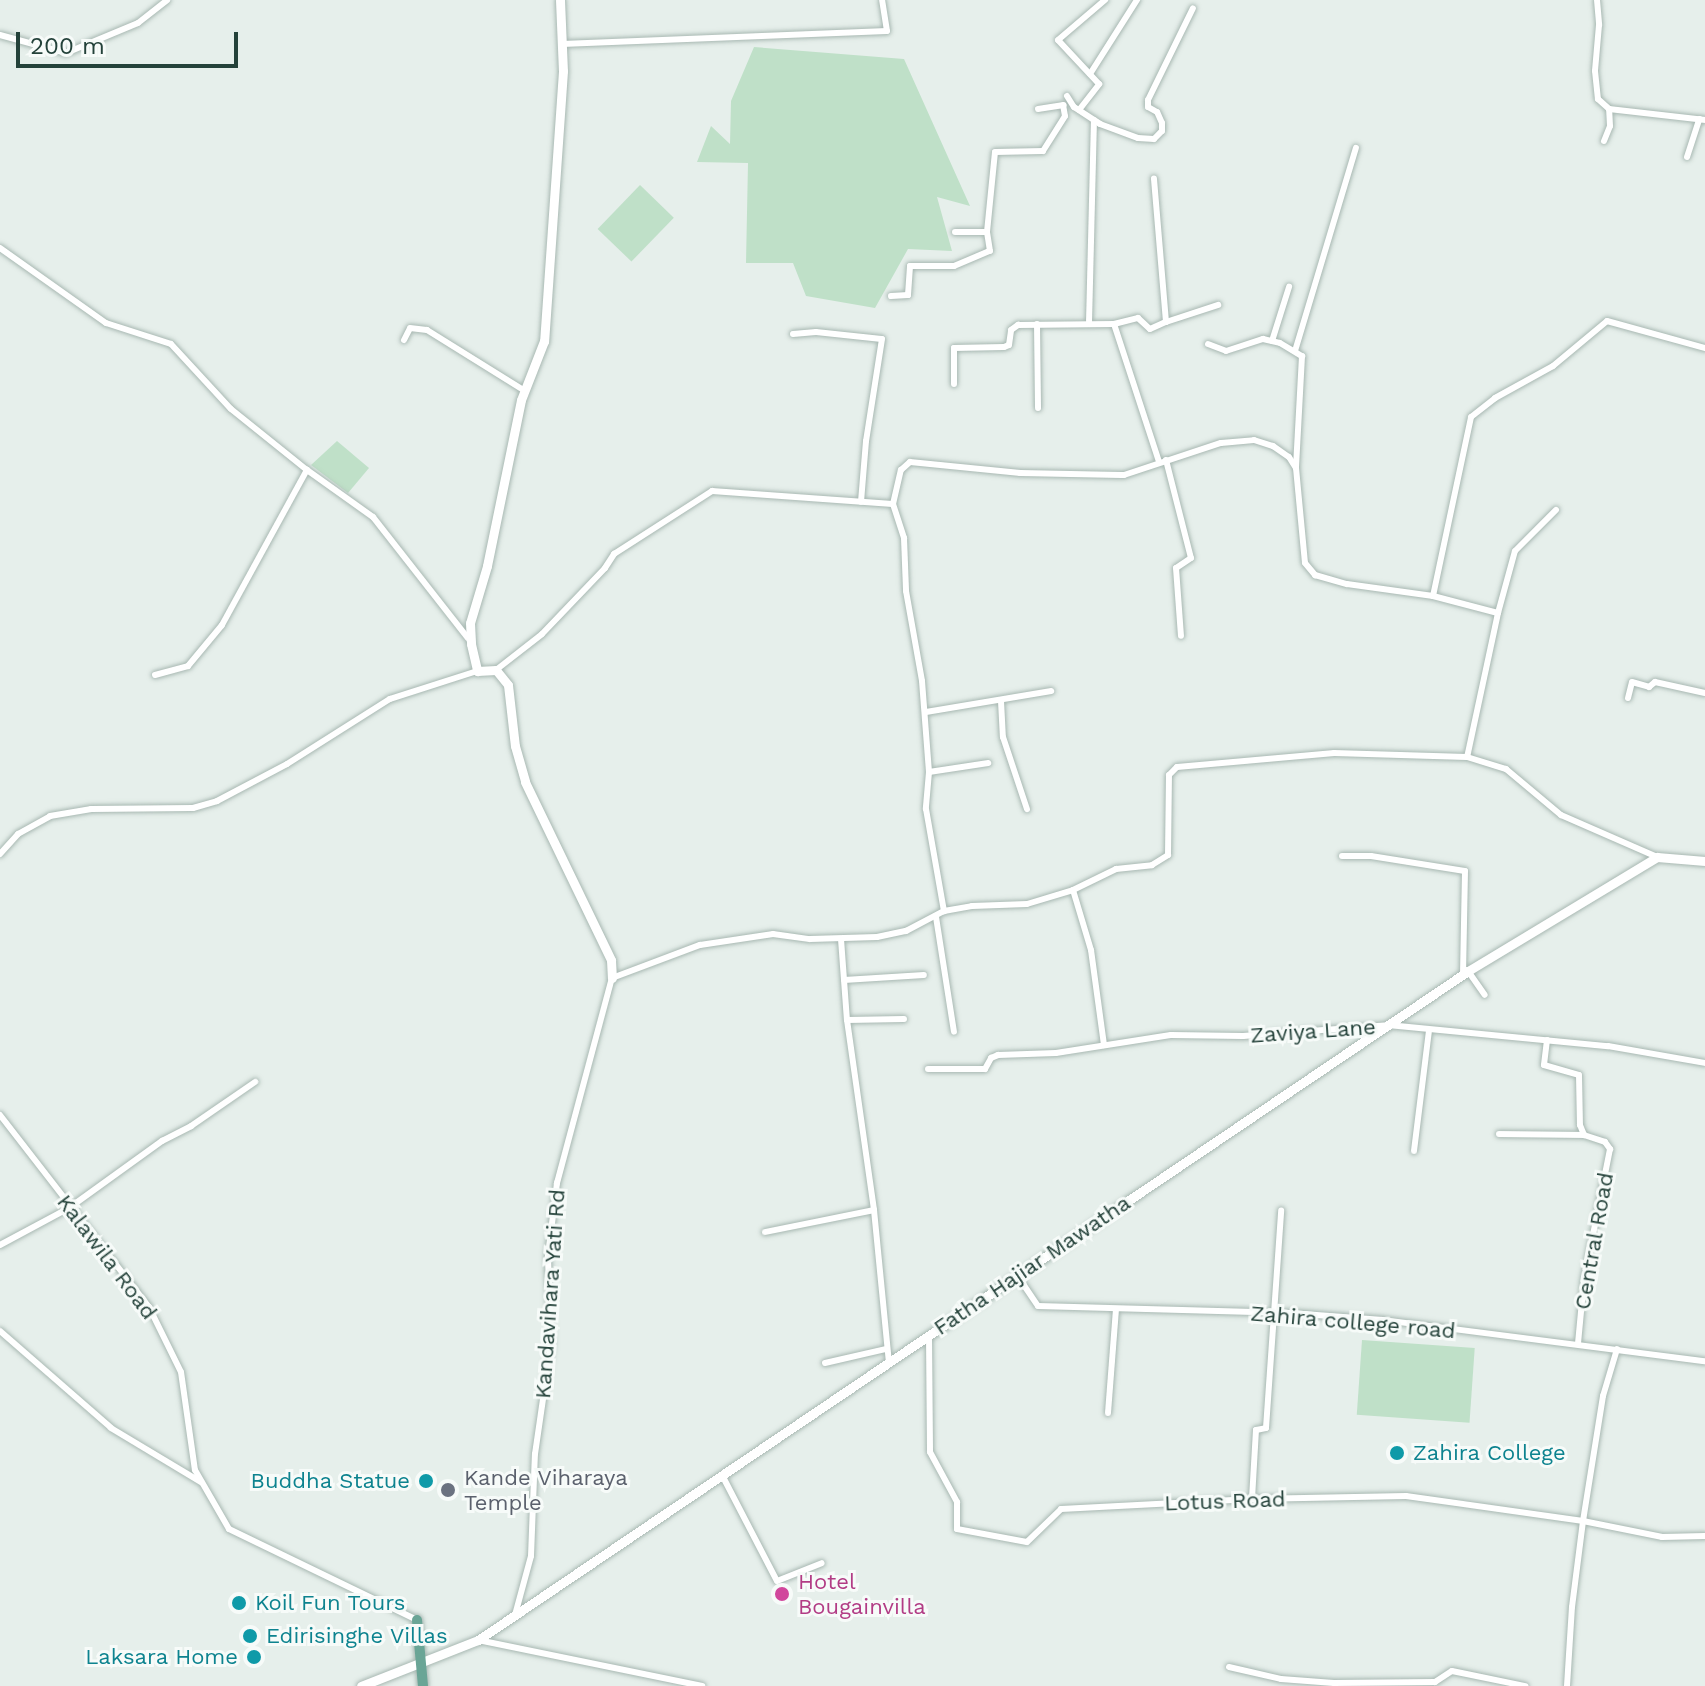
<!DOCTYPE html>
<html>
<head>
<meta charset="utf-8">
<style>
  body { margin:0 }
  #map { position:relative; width:1705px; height:1686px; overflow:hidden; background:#e6efeb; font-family:"Work Sans",sans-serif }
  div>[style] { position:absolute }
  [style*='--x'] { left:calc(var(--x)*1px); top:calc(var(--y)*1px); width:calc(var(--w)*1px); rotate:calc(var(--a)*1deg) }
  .green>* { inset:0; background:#bfe0c8; transform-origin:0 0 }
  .roads { filter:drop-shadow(0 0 2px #a8b8b2) drop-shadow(0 0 2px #a8b8b2) }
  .street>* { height:6px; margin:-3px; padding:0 3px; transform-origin:3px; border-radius:3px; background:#fff }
  .secondary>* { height:9px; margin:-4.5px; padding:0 4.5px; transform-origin:4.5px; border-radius:4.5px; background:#fff }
  .primary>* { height:10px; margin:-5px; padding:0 5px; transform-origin:5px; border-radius:5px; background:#6aa596 }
  .dots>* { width:22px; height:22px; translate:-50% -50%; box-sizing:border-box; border:4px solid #f7fbf9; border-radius:50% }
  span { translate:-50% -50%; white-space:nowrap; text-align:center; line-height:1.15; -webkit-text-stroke:6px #f7fbf9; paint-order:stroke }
  .street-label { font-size:22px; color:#24423a }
  .culture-label { font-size:22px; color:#0d838f }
  .left { translate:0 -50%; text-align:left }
  .right { translate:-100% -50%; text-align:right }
  .worship-label { font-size:22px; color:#5b616d }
  .hotel-label { font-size:22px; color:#b23c85 }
  .scale { position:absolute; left:16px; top:32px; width:222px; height:36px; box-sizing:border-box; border:4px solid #24423a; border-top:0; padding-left:10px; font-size:24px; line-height:28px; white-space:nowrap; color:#24423a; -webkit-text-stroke:6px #f7fbf9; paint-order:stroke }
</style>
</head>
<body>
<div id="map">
  <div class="green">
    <i style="clip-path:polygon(754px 47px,904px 59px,970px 206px,937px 197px,952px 251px,908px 249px,875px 308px,806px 296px,793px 263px,746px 263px,748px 163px,697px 162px,711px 126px,730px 144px,731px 101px)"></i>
    <i style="left:640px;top:185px;width:47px;height:61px;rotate:44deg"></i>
    <i style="clip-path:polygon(337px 441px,369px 468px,348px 493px,311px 465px)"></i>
    <i style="left:1362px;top:1340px;width:113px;height:75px;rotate:4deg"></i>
  </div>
  <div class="roads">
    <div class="street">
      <i style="--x:1597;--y:0;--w:25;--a:85"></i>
      <i style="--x:1599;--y:25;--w:46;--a:95"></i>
      <i style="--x:1595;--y:71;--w:28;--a:84"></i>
      <i style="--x:1598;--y:99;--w:15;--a:42"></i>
      <i style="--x:0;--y:35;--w:68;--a:15.3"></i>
      <i style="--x:66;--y:53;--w:78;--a:-22.6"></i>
      <i style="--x:138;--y:23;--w:37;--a:-38"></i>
      <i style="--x:562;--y:44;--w:325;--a:-2.3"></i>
      <i style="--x:887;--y:31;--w:31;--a:-99"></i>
      <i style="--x:1090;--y:74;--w:88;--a:-57.6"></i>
      <i style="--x:1067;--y:96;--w:13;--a:58"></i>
      <i style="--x:1074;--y:107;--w:31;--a:33"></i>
      <i style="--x:1100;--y:124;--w:40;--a:20.2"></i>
      <i style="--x:1138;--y:138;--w:16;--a:4"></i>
      <i style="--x:1154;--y:139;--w:11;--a:-45"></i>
      <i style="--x:1162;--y:131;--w:8;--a:-90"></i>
      <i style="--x:1162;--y:123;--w:12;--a:-114"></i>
      <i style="--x:1157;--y:112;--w:10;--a:-151"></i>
      <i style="--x:1148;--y:107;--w:7;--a:-90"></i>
      <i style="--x:1148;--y:100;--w:102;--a:-63.9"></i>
      <i style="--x:1038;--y:109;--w:26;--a:-9"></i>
      <i style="--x:1079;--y:110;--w:33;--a:-52"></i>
      <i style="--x:1099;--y:84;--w:60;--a:-133"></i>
      <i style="--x:1058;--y:40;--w:62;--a:-40.4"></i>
      <i style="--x:1604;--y:141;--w:16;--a:-68"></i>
      <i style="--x:1610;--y:126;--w:17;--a:-93"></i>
      <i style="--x:1609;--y:109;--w:97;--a:6.5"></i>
      <i style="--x:1687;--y:157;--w:40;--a:-72"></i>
      <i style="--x:955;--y:232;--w:32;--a:0"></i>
      <i style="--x:987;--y:232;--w:80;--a:-84.3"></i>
      <i style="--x:995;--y:152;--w:48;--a:-1.2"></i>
      <i style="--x:1043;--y:151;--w:41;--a:-57.8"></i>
      <i style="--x:1065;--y:116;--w:11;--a:-100"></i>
      <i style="--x:0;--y:248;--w:130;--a:35.3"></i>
      <i style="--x:106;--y:323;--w:68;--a:17.9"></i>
      <i style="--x:171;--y:344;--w:88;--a:47.3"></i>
      <i style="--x:231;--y:409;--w:97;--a:38.8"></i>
      <i style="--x:307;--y:470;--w:81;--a:35.5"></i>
      <i style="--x:373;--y:517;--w:154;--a:51.9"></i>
      <i style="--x:891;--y:296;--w:17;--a:-3"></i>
      <i style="--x:908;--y:295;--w:29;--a:-86"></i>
      <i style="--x:910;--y:266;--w:44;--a:0"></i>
      <i style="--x:954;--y:266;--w:39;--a:-23"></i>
      <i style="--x:990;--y:251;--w:19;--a:-99"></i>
      <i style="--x:1166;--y:322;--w:55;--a:-18.1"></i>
      <i style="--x:1089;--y:323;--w:203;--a:-88.6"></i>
      <i style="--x:1037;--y:324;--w:84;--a:89.3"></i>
      <i style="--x:1114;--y:324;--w:25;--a:-14"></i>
      <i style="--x:1138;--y:318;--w:16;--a:43"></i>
      <i style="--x:1150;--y:329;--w:17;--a:-24"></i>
      <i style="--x:1166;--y:322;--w:144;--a:-94.8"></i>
      <i style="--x:793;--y:334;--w:23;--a:-5"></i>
      <i style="--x:816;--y:332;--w:66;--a:6.1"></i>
      <i style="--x:882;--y:339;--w:103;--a:98.9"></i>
      <i style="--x:866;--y:441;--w:61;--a:94.7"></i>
      <i style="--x:404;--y:340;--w:13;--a:-63"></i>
      <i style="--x:410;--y:328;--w:17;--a:7"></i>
      <i style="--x:427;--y:330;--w:115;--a:31.9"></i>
      <i style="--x:1272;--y:341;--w:57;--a:-72.5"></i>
      <i style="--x:1208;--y:344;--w:19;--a:21"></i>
      <i style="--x:1226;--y:351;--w:39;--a:-18"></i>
      <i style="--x:1263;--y:339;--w:17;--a:13"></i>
      <i style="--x:1280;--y:343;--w:26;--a:31"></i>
      <i style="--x:1302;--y:356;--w:112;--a:93.1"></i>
      <i style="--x:1295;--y:351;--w:212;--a:-73.3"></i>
      <i style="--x:954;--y:384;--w:36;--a:-90"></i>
      <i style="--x:954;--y:348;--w:50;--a:-1.1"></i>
      <i style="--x:1004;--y:347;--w:5;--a:-22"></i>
      <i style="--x:1009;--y:345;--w:15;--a:-82"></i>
      <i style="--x:1011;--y:330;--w:9;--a:-36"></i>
      <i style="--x:1018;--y:325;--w:96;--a:-0.6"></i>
      <i style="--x:1114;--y:324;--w:145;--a:71.9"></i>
      <i style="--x:1166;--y:460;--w:101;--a:75.7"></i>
      <i style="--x:1191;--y:558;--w:18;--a:146"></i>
      <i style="--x:1176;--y:568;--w:68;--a:85.8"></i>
      <i style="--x:893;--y:504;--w:36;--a:72"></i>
      <i style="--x:904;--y:538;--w:53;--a:87.8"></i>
      <i style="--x:906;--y:591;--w:91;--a:79.9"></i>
      <i style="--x:922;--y:681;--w:91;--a:85.6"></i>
      <i style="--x:929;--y:772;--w:37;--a:95"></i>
      <i style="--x:926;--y:809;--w:104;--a:80"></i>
      <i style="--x:1433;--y:596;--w:183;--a:-78"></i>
      <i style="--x:1471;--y:417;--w:31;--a:-38"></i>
      <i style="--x:1495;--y:398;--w:66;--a:-28.9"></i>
      <i style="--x:1553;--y:366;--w:70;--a:-39.8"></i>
      <i style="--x:1607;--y:321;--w:102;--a:15.4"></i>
      <i style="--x:1498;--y:613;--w:64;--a:-74.7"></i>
      <i style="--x:1515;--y:551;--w:58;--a:-45"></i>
      <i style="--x:496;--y:670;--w:58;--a:-38"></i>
      <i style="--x:542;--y:634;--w:91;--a:-46.3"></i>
      <i style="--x:605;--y:568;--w:17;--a:-57"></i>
      <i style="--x:614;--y:554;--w:117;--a:-32.7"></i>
      <i style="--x:712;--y:491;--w:181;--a:4.1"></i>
      <i style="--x:893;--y:504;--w:35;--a:-77"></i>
      <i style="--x:901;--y:470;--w:12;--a:-42"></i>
      <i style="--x:910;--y:462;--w:111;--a:5.7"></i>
      <i style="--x:1020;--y:473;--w:104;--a:1.1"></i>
      <i style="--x:1124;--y:475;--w:102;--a:-18.3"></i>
      <i style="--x:1221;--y:443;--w:33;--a:-5"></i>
      <i style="--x:1254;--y:440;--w:20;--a:18"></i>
      <i style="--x:1273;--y:446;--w:19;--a:35"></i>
      <i style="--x:1289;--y:457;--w:13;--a:58"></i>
      <i style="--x:1296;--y:468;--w:95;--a:84.6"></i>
      <i style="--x:1305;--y:563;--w:16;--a:50"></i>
      <i style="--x:1315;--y:575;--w:33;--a:16"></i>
      <i style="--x:1347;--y:584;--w:87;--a:7.9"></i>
      <i style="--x:1433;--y:596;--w:67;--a:14.7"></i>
      <i style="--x:1498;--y:613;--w:147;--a:102.1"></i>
      <i style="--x:155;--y:675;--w:34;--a:-15"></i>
      <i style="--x:188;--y:666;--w:53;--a:-50.3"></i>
      <i style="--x:222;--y:625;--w:177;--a:-61.3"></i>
      <i style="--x:1628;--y:698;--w:16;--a:-76"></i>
      <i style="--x:1632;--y:682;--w:18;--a:16"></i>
      <i style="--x:1649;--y:687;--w:8;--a:-40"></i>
      <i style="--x:1655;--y:682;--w:51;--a:12.4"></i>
      <i style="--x:1001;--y:701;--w:36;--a:87"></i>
      <i style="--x:1003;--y:737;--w:76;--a:71.6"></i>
      <i style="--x:926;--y:712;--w:127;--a:-9.5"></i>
      <i style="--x:929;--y:772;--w:60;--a:-8.7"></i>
      <i style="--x:0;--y:854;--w:27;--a:-48"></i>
      <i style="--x:18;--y:834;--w:37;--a:-29"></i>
      <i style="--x:50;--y:816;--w:42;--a:-9.7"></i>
      <i style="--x:91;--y:809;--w:102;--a:-0.6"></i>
      <i style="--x:193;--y:808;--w:25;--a:-16"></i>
      <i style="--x:217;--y:801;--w:79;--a:-27.9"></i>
      <i style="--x:287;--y:764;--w:122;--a:-32.3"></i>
      <i style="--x:390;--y:699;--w:91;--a:-17.8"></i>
      <i style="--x:1342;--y:856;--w:29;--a:0"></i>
      <i style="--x:1371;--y:856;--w:95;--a:9.1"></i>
      <i style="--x:1465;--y:871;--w:103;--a:91.1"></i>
      <i style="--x:1073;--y:890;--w:63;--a:73.3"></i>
      <i style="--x:1091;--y:950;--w:96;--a:82.2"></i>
      <i style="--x:936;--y:917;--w:116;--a:81.1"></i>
      <i style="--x:841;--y:939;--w:81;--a:85.8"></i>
      <i style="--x:847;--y:1020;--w:192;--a:81.9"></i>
      <i style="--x:874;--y:1210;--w:154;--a:84.4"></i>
      <i style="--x:1468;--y:971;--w:29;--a:55"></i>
      <i style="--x:844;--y:980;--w:80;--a:-3.6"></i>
      <i style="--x:847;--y:1020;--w:57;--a:-1"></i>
      <i style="--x:1547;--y:1040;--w:25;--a:97"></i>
      <i style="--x:1544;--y:1065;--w:36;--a:16"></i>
      <i style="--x:1579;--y:1075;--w:50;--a:88.9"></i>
      <i style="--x:1580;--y:1125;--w:11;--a:68"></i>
      <i style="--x:1584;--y:1135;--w:22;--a:18"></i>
      <i style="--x:1605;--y:1142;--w:9;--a:54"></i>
      <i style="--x:1610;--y:1149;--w:134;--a:101.2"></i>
      <i style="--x:1584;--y:1280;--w:63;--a:95.4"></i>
      <i style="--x:928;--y:1069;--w:57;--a:0"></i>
      <i style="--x:985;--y:1069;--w:13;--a:-61"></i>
      <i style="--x:991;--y:1058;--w:8;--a:-23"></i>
      <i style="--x:998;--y:1055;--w:58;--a:-2"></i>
      <i style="--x:1056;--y:1053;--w:116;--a:-8.9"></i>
      <i style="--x:1171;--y:1035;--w:72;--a:0.8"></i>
      <i style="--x:1243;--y:1036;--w:145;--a:-4.3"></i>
      <i style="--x:1388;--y:1025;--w:221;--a:5.5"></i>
      <i style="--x:1608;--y:1046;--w:98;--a:9.9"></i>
      <i style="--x:0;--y:1115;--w:243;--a:52.2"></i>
      <i style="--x:149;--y:1307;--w:72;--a:63.8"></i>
      <i style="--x:181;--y:1372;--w:99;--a:81.9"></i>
      <i style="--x:195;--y:1470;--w:68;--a:60"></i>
      <i style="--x:229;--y:1529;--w:209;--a:25.8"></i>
      <i style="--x:1499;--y:1134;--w:85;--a:0.7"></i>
      <i style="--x:1414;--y:1151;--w:121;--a:-82.9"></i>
      <i style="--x:765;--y:1232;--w:111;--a:-11.4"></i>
      <i style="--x:0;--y:1245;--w:78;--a:-28.2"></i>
      <i style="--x:69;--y:1208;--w:115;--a:-35.8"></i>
      <i style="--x:162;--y:1141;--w:33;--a:-27"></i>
      <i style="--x:191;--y:1126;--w:78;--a:-34.5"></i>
      <i style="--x:1017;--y:1275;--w:37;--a:56"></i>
      <i style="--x:1038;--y:1306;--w:252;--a:1.6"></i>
      <i style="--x:1290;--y:1313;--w:93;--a:4.3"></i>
      <i style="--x:1383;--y:1320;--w:325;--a:7.3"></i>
      <i style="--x:0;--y:1331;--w:147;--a:41.1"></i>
      <i style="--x:111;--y:1428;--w:105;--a:31"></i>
      <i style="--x:929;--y:1336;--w:116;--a:89.5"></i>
      <i style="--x:930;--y:1452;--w:57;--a:61.6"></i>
      <i style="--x:957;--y:1502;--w:27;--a:90"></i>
      <i style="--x:957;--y:1529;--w:71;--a:10.5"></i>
      <i style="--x:1027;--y:1542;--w:47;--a:-44.1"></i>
      <i style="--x:1061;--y:1509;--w:191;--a:-3"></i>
      <i style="--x:1252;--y:1499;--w:154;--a:-1.1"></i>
      <i style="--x:1406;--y:1496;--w:179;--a:8"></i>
      <i style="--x:1583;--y:1521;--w:81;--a:11.4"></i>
      <i style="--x:1662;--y:1537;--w:43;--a:-1.3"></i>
      <i style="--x:825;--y:1363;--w:63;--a:-12.9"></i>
      <i style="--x:1108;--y:1413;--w:103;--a:-85.6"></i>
      <i style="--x:722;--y:1475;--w:119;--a:62.6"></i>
      <i style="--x:777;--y:1581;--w:48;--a:-21.8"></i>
      <i style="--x:1252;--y:1499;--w:69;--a:-86.7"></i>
      <i style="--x:1256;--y:1430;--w:10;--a:-11"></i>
      <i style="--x:1266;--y:1428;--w:218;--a:-86"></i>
      <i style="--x:515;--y:1615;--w:61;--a:-74.8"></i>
      <i style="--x:531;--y:1556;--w:102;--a:-87.8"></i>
      <i style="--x:535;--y:1454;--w:111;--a:-81.7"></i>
      <i style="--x:551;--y:1344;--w:88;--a:-92"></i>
      <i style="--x:548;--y:1256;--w:74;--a:-83"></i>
      <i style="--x:557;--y:1183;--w:212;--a:-75"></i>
      <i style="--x:612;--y:978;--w:94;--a:-20.6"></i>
      <i style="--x:700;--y:945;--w:74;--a:-8.6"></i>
      <i style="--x:773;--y:934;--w:37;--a:8"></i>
      <i style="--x:810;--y:939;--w:67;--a:-1.7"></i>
      <i style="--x:877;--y:937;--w:30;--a:-12"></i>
      <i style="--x:906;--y:931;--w:43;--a:-27.8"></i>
      <i style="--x:944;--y:911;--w:28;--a:-10"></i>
      <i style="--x:972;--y:906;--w:55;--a:-2.1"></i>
      <i style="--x:1027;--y:904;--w:48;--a:-16.9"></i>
      <i style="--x:1073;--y:890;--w:48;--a:-26"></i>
      <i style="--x:1116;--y:869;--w:36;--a:-6"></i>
      <i style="--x:1152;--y:865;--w:19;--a:-32"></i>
      <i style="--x:1168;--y:855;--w:80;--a:-89.3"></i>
      <i style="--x:1169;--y:775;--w:11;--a:-45"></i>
      <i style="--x:1177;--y:767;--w:158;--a:-5.1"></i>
      <i style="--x:1334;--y:753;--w:133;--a:1.7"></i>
      <i style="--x:1467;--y:757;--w:41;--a:17.1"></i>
      <i style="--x:1506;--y:769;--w:72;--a:39.9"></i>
      <i style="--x:1561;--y:815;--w:105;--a:23.6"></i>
      <i style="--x:478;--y:1640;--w:229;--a:11.6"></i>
      <i style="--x:1229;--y:1667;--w:53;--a:13"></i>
      <i style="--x:1281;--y:1679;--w:53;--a:4.3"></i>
      <i style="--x:1334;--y:1683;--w:101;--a:-0.6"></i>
      <i style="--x:1435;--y:1682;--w:20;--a:-33"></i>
      <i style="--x:1452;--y:1671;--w:75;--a:11.6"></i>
      <i style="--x:1567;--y:1686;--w:79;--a:-86.4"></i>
      <i style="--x:1572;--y:1607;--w:87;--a:-82.7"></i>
      <i style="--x:1583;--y:1521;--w:127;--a:-80.9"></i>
      <i style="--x:1603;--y:1396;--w:49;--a:-73.4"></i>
    </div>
    <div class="secondary">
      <i style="--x:560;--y:0;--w:71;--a:87.6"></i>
      <i style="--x:563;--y:71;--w:271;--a:94"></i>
      <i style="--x:544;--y:341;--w:63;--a:111.3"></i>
      <i style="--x:521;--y:400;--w:169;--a:101.6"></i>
      <i style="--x:487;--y:566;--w:59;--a:106.6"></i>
      <i style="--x:470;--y:623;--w:21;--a:87"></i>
      <i style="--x:471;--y:644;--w:28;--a:77"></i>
      <i style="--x:477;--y:671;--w:19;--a:-3"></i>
      <i style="--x:496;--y:670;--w:19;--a:51"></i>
      <i style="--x:508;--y:685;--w:61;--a:83.5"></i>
      <i style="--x:515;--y:746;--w:37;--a:74"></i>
      <i style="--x:525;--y:782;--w:198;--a:64.2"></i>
      <i style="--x:611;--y:960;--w:18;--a:87"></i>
      <i style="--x:361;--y:1686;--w:126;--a:-21.5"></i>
      <i style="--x:478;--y:1640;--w:1195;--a:-34.05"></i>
      <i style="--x:1468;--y:971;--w:221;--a:-31.1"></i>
      <i style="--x:1657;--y:857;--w:48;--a:4.8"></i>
    </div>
    <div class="primary">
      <i style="--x:417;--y:1620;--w:66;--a:84.8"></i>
    </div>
  </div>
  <div class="dots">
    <i style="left:1397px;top:1453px;background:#0f9aa8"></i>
    <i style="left:426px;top:1481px;background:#0f9aa8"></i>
    <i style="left:448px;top:1490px;background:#6b7280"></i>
    <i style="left:782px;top:1594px;background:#d1479c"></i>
    <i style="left:239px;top:1603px;background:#0f9aa8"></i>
    <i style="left:250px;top:1636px;background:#0f9aa8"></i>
    <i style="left:254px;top:1657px;background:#0f9aa8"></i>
  </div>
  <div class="street-label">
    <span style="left:1313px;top:1031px;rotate:-4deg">Zaviya Lane</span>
    <span style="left:1594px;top:1241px;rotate:-80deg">Central Road</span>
    <span style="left:107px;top:1257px;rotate:53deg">Kalawila Road</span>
    <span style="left:1032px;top:1265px;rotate:-34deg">Fatha Hajiar Mawatha</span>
    <span style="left:550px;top:1294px;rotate:-86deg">Kandavihara Yati Rd</span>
    <span style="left:1353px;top:1322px;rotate:5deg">Zahira college road</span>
    <span style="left:1225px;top:1501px;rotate:-2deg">Lotus Road</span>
  </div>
  <div class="culture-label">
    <span class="left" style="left:1413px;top:1453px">Zahira College</span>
    <span class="right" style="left:410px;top:1481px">Buddha Statue</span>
    <span class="left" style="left:255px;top:1603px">Koil Fun Tours</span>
    <span class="left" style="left:266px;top:1636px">Edirisinghe Villas</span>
    <span class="right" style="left:238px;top:1657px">Laksara Home</span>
  </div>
  <div class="worship-label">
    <span class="left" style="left:464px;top:1490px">Kande Viharaya<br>Temple</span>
  </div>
  <div class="hotel-label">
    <span class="left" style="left:798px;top:1594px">Hotel<br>Bougainvilla</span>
  </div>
  <div class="scale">200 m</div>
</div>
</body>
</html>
